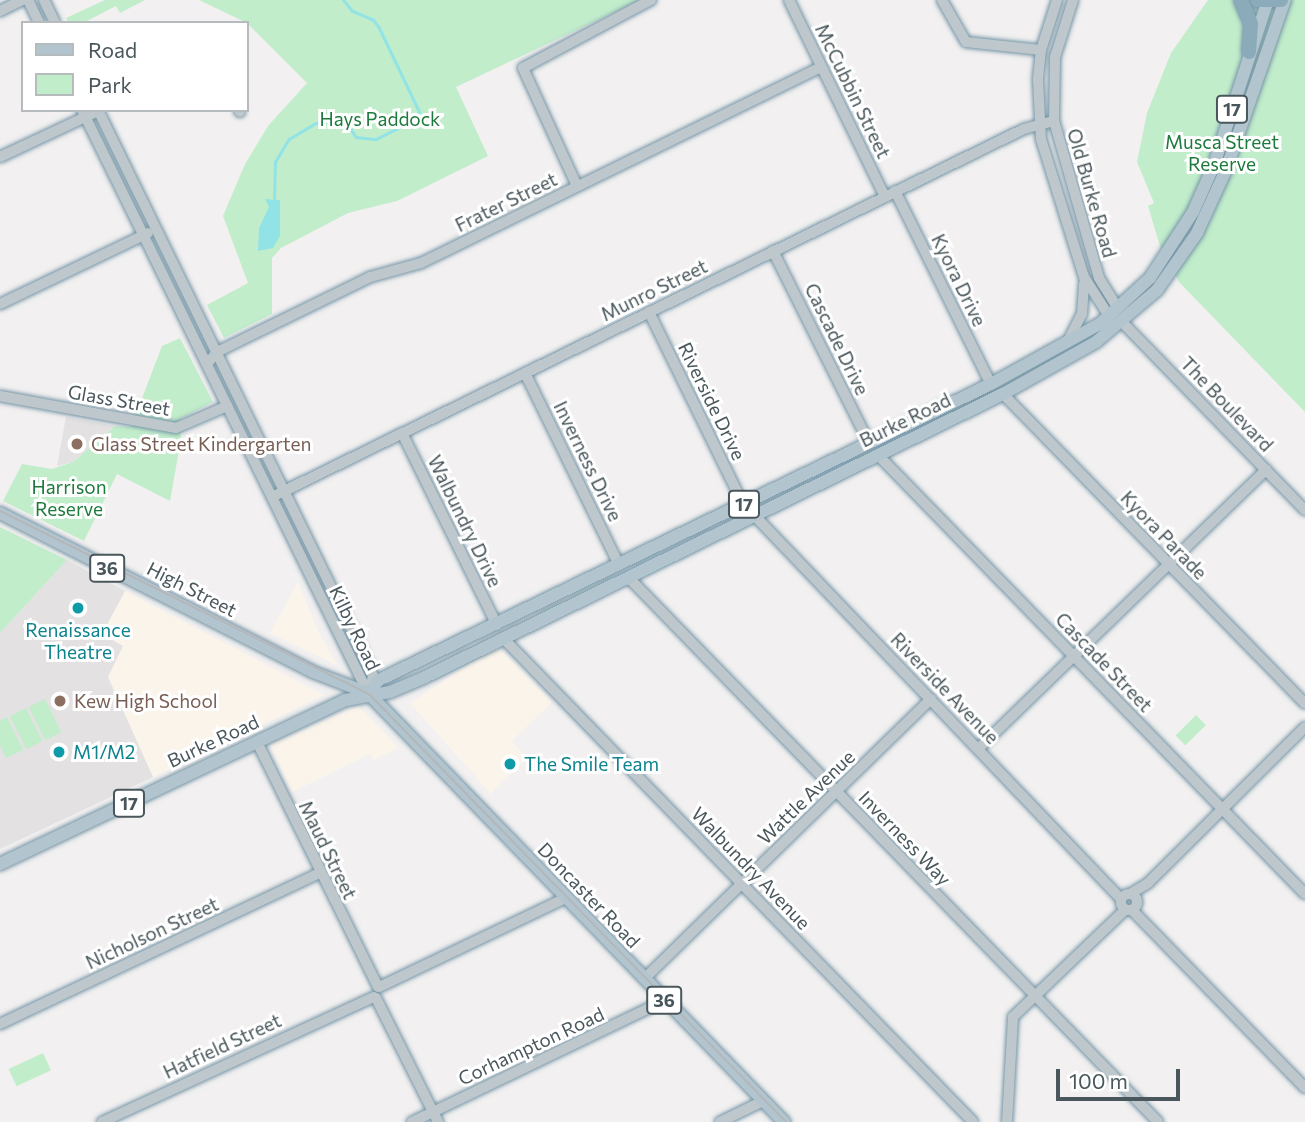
<!DOCTYPE html>
<html>
<head>
<meta charset="utf-8">
<style>
  body { margin:0 }
  #map { position:relative; width:1305px; height:1122px; overflow:hidden; background:#f2f0f0; font-family:Commissioner,sans-serif }
  div>[style] { position:absolute }
  [style*='--x'] { left:calc(var(--x)*1px); top:calc(var(--y)*1px); width:calc(var(--w)*1px); rotate:calc(var(--a)*1deg) }
  .commercial>* { inset:0; background:#fbf4eb }
  .education>* { inset:0; background:#e3e1e2 }
  .green>* { inset:0; background:#c2edcb; transform-origin:0 0 }
  .water>* { inset:0; background:#92e3e6 }
  .stream>* { height:2.5px; margin:-1.25px; padding:0 1.25px; transform-origin:1.25px; border-radius:1.25px; background:#92e3e6 }
  .roads { filter:drop-shadow(0 0 2px #7696a7) drop-shadow(0 0 2px #7696a7) }
  .minor>* { height:10px; margin:-5px; padding:0 5px; transform-origin:5px; border-radius:5px; background:#bdc7cc }
  .minor>.ring { margin:-5px; padding:0; box-sizing:content-box; background:none; border:10px solid #bdc7cc; border-radius:50% }
  .major>* { height:12px; margin:-6px; padding:0 6px; transform-origin:6px; border-radius:6px; background:#b2c4cd }
  .highway>* { height:14px; margin:-7px; padding:0 7px; transform-origin:7px; border-radius:7px; background:#8babbb }
  .tram>* { height:2px; margin:-1px; padding:0 1px; transform-origin:1px; border-radius:1px; background:#b3b7ba }
  .dots>* { width:19px; height:19px; translate:-50% -50%; box-sizing:border-box; border:4px solid #fff; border-radius:50% }
  span { translate:-50% -50%; white-space:nowrap; text-align:center; line-height:1.15; -webkit-text-stroke:6px #fff; paint-order:stroke }
  .shield-label span { padding:2px 5px; background:#fff; border:2px solid; border-radius:5px; -webkit-text-stroke-width:0 }
  .shield-label { font-size:18px; color:#49575c; font-weight:700 }
  .street-label { font-size:19px; color:#49575c }
  .park-label { font-size:19px; color:#1e7a3c }
  .education-label { font-size:19px; color:#785e54 }
  .left { translate:0 -50%; text-align:left }
  .culture-label { font-size:19px; color:#0d838f }
  .legend { position:absolute; left:21px; top:21px; width:228px; height:91px; box-sizing:border-box; background:#fff; border:2px solid #b6bcbe; margin:0; padding:9px 12px; list-style:none; font-size:21px; color:#49575c }
  .legend li { display:flex; align-items:center; gap:14px; height:35px }
  .legend b { width:35px; border:2px solid #b6bcbe }
  .scale { position:absolute; left:1056px; top:1069px; width:124px; height:32px; box-sizing:border-box; border:4px solid #49575c; border-top:0; padding-left:9px; font-size:21px; line-height:24px; white-space:nowrap; color:#49575c; -webkit-text-stroke:5px #fff; paint-order:stroke }
</style>
</head>
<body>
<div id="map">
  <div class="commercial">
    <i style="clip-path:polygon(298px 582px,318px 631px,338px 666px,270px 633px)"></i>
    <i style="clip-path:polygon(125px 591px,324px 695px,153px 777px,108px 677px,102px 634px)"></i>
    <i style="clip-path:polygon(497px 646px,552px 702px,512px 741px,526px 758px,491px 794px,410px 703px)"></i>
    <i style="clip-path:polygon(358px 706px,399px 748px,373px 760px,370px 754px,292px 792px,270px 745px)"></i>
  </div>
  <div class="education">
    <i style="clip-path:polygon(66px 417px,115px 426px,73px 462px,57px 466px)"></i>
    <i style="clip-path:polygon(67px 560px,125px 591px,102px 634px,123px 646px,108px 677px,153px 777px,0 849px,0 633px)"></i>
  </div>
  <div class="green">
    <i style="clip-path:polygon(105px 0,145px 0,120px 13px,116px 6px,83px 23px,69px 23px,66px 18px)"></i>
    <i style="clip-path:polygon(199px 0,640px 0,456px 87px,488px 156px,397px 201px,348px 213px,281px 248px,272px 258px,272px 314px,224px 338px,207px 305px,248px 283px,223px 216px,245px 164px,268px 126px,307px 83px,247px 23px)"></i>
    <i style="clip-path:polygon(1208px 0,1305px 0,1305px 412px,1179px 282px,1160px 246px,1148px 206px,1154px 203px,1137px 162px,1147px 113px,1171px 53px)"></i>
    <i style="clip-path:polygon(180px 338px,213px 402px,180px 419px,181px 439px,170px 501px,117px 474px,84px 541px,3px 501px,22px 464px,52px 469px,73px 462px,115px 426px,131px 427px,162px 346px)"></i>
    <i style="clip-path:polygon(0 527px,67px 560px,0 633px)"></i>
    <i style="left:45px;top:699px;width:37px;height:18px;rotate:64deg"></i>
    <i style="left:26px;top:708px;width:37px;height:18px;rotate:64deg"></i>
    <i style="left:1196px;top:715px;width:14px;height:29px;rotate:45deg"></i>
    <i style="clip-path:polygon(7px 717px,23px 750px,6px 758px,0 745px,0 721px)"></i>
    <i style="left:43px;top:1053px;width:19px;height:38px;rotate:65deg"></i>
  </div>
  <div class="water">
    <i style="clip-path:polygon(265px 199px,280px 200px,280px 236px,273px 248px,258px 251px,259px 228px,269px 207px)"></i>
  </div>
  <div class="stream">
    <i style="--x:274;--y:202;--w:40;--a:-88.6"></i>
    <i style="--x:275;--y:162;--w:27;--a:-59"></i>
    <i style="--x:289;--y:139;--w:31;--a:-31"></i>
    <i style="--x:316;--y:123;--w:30;--a:-4"></i>
    <i style="--x:346;--y:121;--w:19;--a:58"></i>
    <i style="--x:356;--y:137;--w:20;--a:6"></i>
    <i style="--x:376;--y:139;--w:40;--a:-26.6"></i>
    <i style="--x:412;--y:121;--w:11;--a:-52"></i>
    <i style="--x:419;--y:112;--w:93;--a:-115.5"></i>
    <i style="--x:379;--y:28;--w:10;--a:-127"></i>
    <i style="--x:373;--y:20;--w:23;--a:-157"></i>
    <i style="--x:352;--y:11;--w:14;--a:-129"></i>
  </div>
  <div class="roads">
    <div class="minor">
      <i style="--x:28;--y:0;--w:25;--a:64"></i>
      <i style="--x:44;--y:0;--w:25;--a:64"></i>
      <i style="--x:789;--y:0;--w:219;--a:64"></i>
      <i style="--x:942;--y:0;--w:48;--a:60.3"></i>
      <i style="--x:966;--y:42;--w:75;--a:6.1"></i>
      <i style="--x:1057;--y:0;--w:52;--a:107.7"></i>
      <i style="--x:1041;--y:50;--w:30;--a:96"></i>
      <i style="--x:1038;--y:80;--w:59;--a:87.1"></i>
      <i style="--x:1041;--y:139;--w:145;--a:72.7"></i>
      <i style="--x:1084;--y:277;--w:46;--a:57.3"></i>
      <i style="--x:1073;--y:0;--w:60;--a:107.5"></i>
      <i style="--x:1055;--y:57;--w:64;--a:90.9"></i>
      <i style="--x:1054;--y:121;--w:163;--a:74"></i>
      <i style="--x:1099;--y:278;--w:36;--a:58"></i>
      <i style="--x:0;--y:11;--w:25;--a:-26"></i>
      <i style="--x:82;--y:110;--w:649;--a:63.87"></i>
      <i style="--x:98;--y:110;--w:590;--a:63.96"></i>
      <i style="--x:357;--y:640;--w:39;--a:66"></i>
      <i style="--x:373;--y:676;--w:13;--a:103"></i>
      <i style="--x:239;--y:110;--w:2;--a:63"></i>
      <i style="--x:0;--y:157;--w:108;--a:-25.1"></i>
      <i style="--x:577;--y:186;--w:130;--a:-114.6"></i>
      <i style="--x:523;--y:68;--w:145;--a:-28"></i>
      <i style="--x:895;--y:191;--w:216;--a:63.6"></i>
      <i style="--x:773;--y:251;--w:215;--a:63.4"></i>
      <i style="--x:0;--y:304;--w:164;--a:-25.6"></i>
      <i style="--x:649;--y:312;--w:214;--a:63.9"></i>
      <i style="--x:1123;--y:323;--w:261;--a:45.8"></i>
      <i style="--x:1068;--y:341;--w:30;--a:-63"></i>
      <i style="--x:1082;--y:314;--w:31;--a:-86"></i>
      <i style="--x:207;--y:364;--w:16;--a:-50"></i>
      <i style="--x:217;--y:352;--w:170;--a:-26.1"></i>
      <i style="--x:370;--y:277;--w:53;--a:-15.4"></i>
      <i style="--x:421;--y:263;--w:445;--a:-26.1"></i>
      <i style="--x:525;--y:373;--w:214;--a:63.9"></i>
      <i style="--x:1003;--y:394;--w:432;--a:45.7"></i>
      <i style="--x:0;--y:396;--w:179;--a:10.3"></i>
      <i style="--x:176;--y:428;--w:56;--a:-23.3"></i>
      <i style="--x:402;--y:433;--w:214;--a:63.7"></i>
      <i style="--x:878;--y:455;--w:612;--a:45.79"></i>
      <i style="--x:272;--y:497;--w:837;--a:-26.08"></i>
      <i style="--x:1024;--y:129;--w:31;--a:-15"></i>
      <i style="--x:754;--y:515;--w:531;--a:46.3"></i>
      <i style="--x:628;--y:577;--w:760;--a:45.8"></i>
      <i style="--x:504;--y:639;--w:673;--a:45.84"></i>
      <i style="--x:257;--y:742;--w:273;--a:63.7"></i>
      <i style="--x:979;--y:748;--w:400;--a:-44.1"></i>
      <i class="ring" style="left:1121px;top:894px;width:6px;height:6px"></i>
      <i style="--x:1130;--y:894;--w:21;--a:-31"></i>
      <i style="--x:1148;--y:883;--w:221;--a:-44.8"></i>
      <i style="--x:1132;--y:910;--w:248;--a:45.8"></i>
      <i style="--x:644;--y:979;--w:401;--a:-44.3"></i>
      <i style="--x:379;--y:987;--w:207;--a:-25.5"></i>
      <i style="--x:376;--y:998;--w:139;--a:63.4"></i>
      <i style="--x:0;--y:1024;--w:354;--a:-25.3"></i>
      <i style="--x:102;--y:1122;--w:299;--a:-24.7"></i>
      <i style="--x:412;--y:1122;--w:281;--a:-25.7"></i>
      <i style="--x:720;--y:1122;--w:48;--a:-26"></i>
      <i style="--x:1007;--y:1122;--w:105;--a:-86.7"></i>
      <i style="--x:1013;--y:1017;--w:155;--a:-43.7"></i>
    </div>
    <div class="major">
      <i style="--x:0;--y:513;--w:351;--a:26.9"></i>
      <i style="--x:313;--y:672;--w:59;--a:20.9"></i>
      <i style="--x:368;--y:693;--w:17;--a:-50"></i>
      <i style="--x:379;--y:680;--w:680;--a:-25.81"></i>
      <i style="--x:991;--y:384;--w:126;--a:-29"></i>
      <i style="--x:1101;--y:323;--w:67;--a:-42.6"></i>
      <i style="--x:1150;--y:278;--w:79;--a:-56.9"></i>
      <i style="--x:1193;--y:212;--w:51;--a:-65.9"></i>
      <i style="--x:1214;--y:165;--w:174;--a:-71.9"></i>
      <i style="--x:368;--y:693;--w:598;--a:45.88"></i>
      <i style="--x:0;--y:864;--w:383;--a:-25.4"></i>
      <i style="--x:346;--y:700;--w:45;--a:-10.3"></i>
      <i style="--x:390;--y:692;--w:38;--a:-23"></i>
      <i style="--x:425;--y:677;--w:644;--a:-26.09"></i>
      <i style="--x:1003;--y:394;--w:107;--a:-29.2"></i>
      <i style="--x:1096;--y:342;--w:80;--a:-40.4"></i>
      <i style="--x:1157;--y:290;--w:70;--a:-54.9"></i>
      <i style="--x:1197;--y:233;--w:69;--a:-65.3"></i>
      <i style="--x:1226;--y:170;--w:180;--a:-70.9"></i>
    </div>
    <div class="highway">
      <i style="--x:1241;--y:0;--w:26;--a:67"></i>
      <i style="--x:1251;--y:24;--w:28;--a:94"></i>
      <i style="--x:1257;--y:0;--w:24;--a:0"></i>
    </div>
  </div>
  <div class="tram">
    <i style="--x:0;--y:511;--w:413;--a:26.4"></i>
    <i style="--x:370;--y:695;--w:596;--a:45.75"></i>
  </div>
  <div class="dots">
    <i style="left:77px;top:444px;background:#8d6e63"></i>
    <i style="left:78px;top:608px;background:#0f9aa8"></i>
    <i style="left:60px;top:701px;background:#8d6e63"></i>
    <i style="left:59px;top:752px;background:#0f9aa8"></i>
    <i style="left:510px;top:764px;background:#0f9aa8"></i>
  </div>
  <div class="shield-label">
    <span style="left:1232px;top:109px">17</span>
    <span style="left:744px;top:504px">17</span>
    <span style="left:107px;top:568px">36</span>
    <span style="left:129px;top:803px">17</span>
    <span style="left:664px;top:1000px">36</span>
  </div>
  <div class="street-label">
    <span style="left:853px;top:91px;rotate:64deg">McCubbin Street</span>
    <span style="left:1092px;top:193px;rotate:74deg">Old Burke Road</span>
    <span style="left:506px;top:202px;rotate:-26deg">Frater Street</span>
    <span style="left:959px;top:280px;rotate:64deg">Kyora Drive</span>
    <span style="left:654px;top:290px;rotate:-26deg">Munro Street</span>
    <span style="left:837px;top:339px;rotate:64deg">Cascade Drive</span>
    <span style="left:119px;top:400px;rotate:10deg">Glass Street</span>
    <span style="left:712px;top:401px;rotate:64deg">Riverside Drive</span>
    <span style="left:1227px;top:404px;rotate:46deg">The Boulevard</span>
    <span style="left:905px;top:420px;rotate:-26deg">Burke Road</span>
    <span style="left:588px;top:461px;rotate:64deg">Inverness Drive</span>
    <span style="left:465px;top:521px;rotate:64deg">Walbundry Drive</span>
    <span style="left:1164px;top:535px;rotate:46deg">Kyora Parade</span>
    <span style="left:192px;top:589px;rotate:27deg">High Street</span>
    <span style="left:355px;top:628px;rotate:64deg">Kilby Road</span>
    <span style="left:1104px;top:662px;rotate:46deg">Cascade Street</span>
    <span style="left:945px;top:688px;rotate:46deg">Riverside Avenue</span>
    <span style="left:213px;top:741px;rotate:-25deg">Burke Road</span>
    <span style="left:806px;top:797px;rotate:-44deg">Wattle Avenue</span>
    <span style="left:905px;top:838px;rotate:46deg">Inverness Way</span>
    <span style="left:328px;top:850px;rotate:64deg">Maud Street</span>
    <span style="left:751px;top:868px;rotate:46deg">Walbundry Avenue</span>
    <span style="left:589px;top:895px;rotate:46deg">Doncaster Road</span>
    <span style="left:152px;top:933px;rotate:-25deg">Nicholson Street</span>
    <span style="left:222px;top:1046px;rotate:-25deg">Hatfield Street</span>
    <span style="left:531px;top:1046px;rotate:-25deg">Corhampton Road</span>
  </div>
  <div class="park-label">
    <span style="left:380px;top:119px">Hays Paddock</span>
    <span style="left:1222px;top:153px">Musca Street<br>Reserve</span>
    <span style="left:69px;top:498px">Harrison<br>Reserve</span>
  </div>
  <div class="education-label">
    <span class="left" style="left:91px;top:444px">Glass Street Kindergarten</span>
    <span class="left" style="left:74px;top:701px">Kew High School</span>
  </div>
  <div class="culture-label">
    <span style="left:78px;top:641px">Renaissance<br>Theatre</span>
    <span class="left" style="left:73px;top:752px">M1/M2</span>
    <span class="left" style="left:524px;top:764px">The Smile Team</span>
  </div>
  <ul class="legend">
  <li><b style="height:9px;background:#b2c4cd"></b>Road</li>
  <li><b style="height:19px;background:#c2edcb"></b>Park</li>
  </ul>
  <div class="scale">100 m</div>
</div>
</body>
</html>
